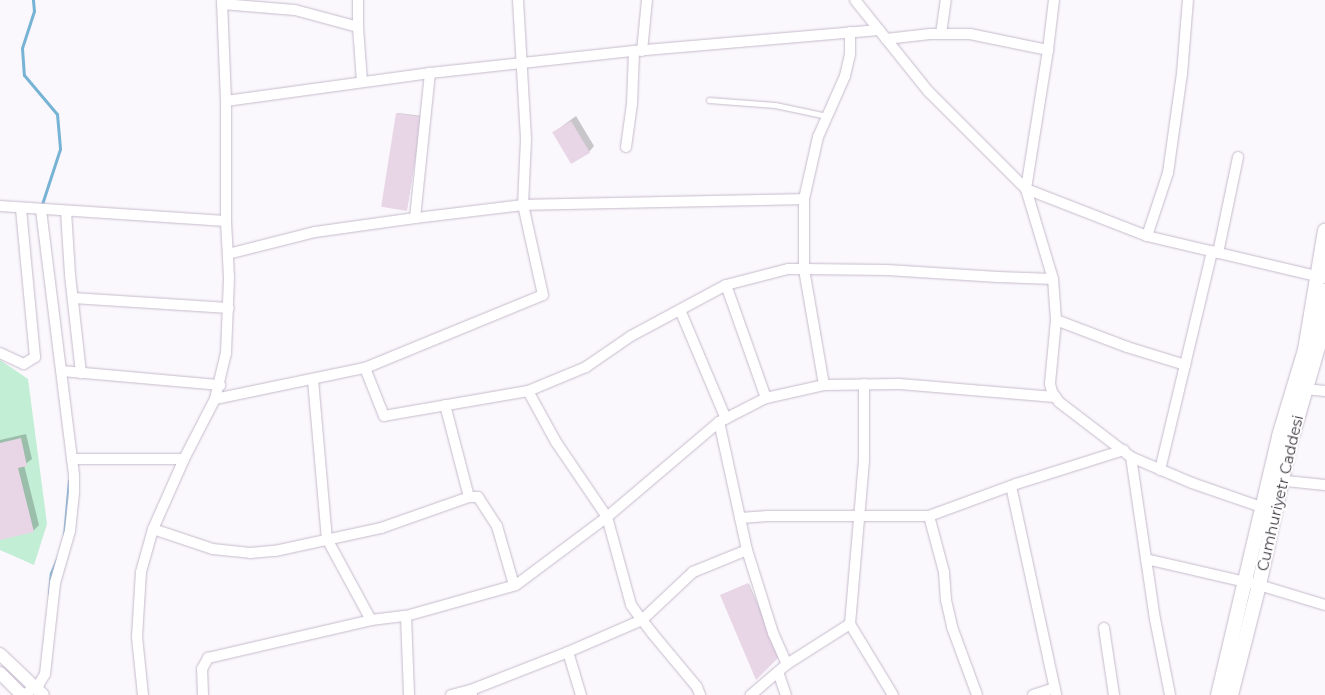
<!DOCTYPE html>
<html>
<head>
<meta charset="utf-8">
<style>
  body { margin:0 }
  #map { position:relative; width:1325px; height:695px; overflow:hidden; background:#faf8fc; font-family:Montserrat,sans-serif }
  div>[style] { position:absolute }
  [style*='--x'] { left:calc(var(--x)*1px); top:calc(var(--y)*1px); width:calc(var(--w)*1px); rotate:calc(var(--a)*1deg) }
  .green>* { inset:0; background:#c1eed4 }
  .shadow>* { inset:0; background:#0003 }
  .stream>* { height:3px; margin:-1.5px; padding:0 1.5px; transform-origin:1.5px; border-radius:1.5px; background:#77b3d4 }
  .building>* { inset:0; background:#e8d6e7; transform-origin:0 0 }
  .roads { filter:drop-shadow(0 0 1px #c6bacd) drop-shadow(0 0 1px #c6bacd) }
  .service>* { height:5px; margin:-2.5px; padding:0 2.5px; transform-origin:2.5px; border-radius:2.5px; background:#fff }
  .minor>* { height:10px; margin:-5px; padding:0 5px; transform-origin:5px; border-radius:5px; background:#fff }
  .tertiary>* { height:12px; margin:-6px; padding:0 6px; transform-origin:6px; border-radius:6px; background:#fff }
  .secondary>* { height:14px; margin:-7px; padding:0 7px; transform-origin:7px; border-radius:7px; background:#fff }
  span { translate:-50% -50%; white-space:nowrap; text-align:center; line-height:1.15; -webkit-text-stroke:4px #fff; paint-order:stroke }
  .street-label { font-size:15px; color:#3f3a42 }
</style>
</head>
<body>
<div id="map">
  <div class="green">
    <i style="clip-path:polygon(0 360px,28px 379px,47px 524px,34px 565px,0 550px)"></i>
  </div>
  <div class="shadow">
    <i style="clip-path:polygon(398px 113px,422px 116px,407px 209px,397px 114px)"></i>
    <i style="clip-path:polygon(576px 116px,594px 146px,589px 152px,554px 132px)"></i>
    <i style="clip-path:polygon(26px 434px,32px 459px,24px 465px,39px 525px,33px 531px,0 539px,0 440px)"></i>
    <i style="clip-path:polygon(749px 584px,779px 655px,721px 595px)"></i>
  </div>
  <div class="stream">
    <i style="--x:33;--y:0;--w:11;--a:85"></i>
    <i style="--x:34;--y:11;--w:39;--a:108"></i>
    <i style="--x:22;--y:48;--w:27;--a:86"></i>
    <i style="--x:24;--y:75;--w:51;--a:49.8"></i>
    <i style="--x:57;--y:114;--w:35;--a:85"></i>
    <i style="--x:60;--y:149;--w:61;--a:108.1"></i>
    <i style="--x:38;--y:215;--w:31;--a:84"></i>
    <i style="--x:64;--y:536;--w:56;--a:-84.9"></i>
    <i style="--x:49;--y:594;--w:21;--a:-85"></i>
    <i style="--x:51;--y:573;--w:21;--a:-67"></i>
  </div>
  <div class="building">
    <i style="left:396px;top:113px;width:26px;height:95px;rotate:9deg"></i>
    <i style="left:571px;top:121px;width:37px;height:22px;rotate:59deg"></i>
    <i style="clip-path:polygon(21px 438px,27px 466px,18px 468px,34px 532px,0 540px,0 443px)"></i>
    <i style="clip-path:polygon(748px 583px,779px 657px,756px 680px,720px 595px)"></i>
  </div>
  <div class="roads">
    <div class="service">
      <i style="--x:709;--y:100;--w:66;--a:4.3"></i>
      <i style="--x:775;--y:105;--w:53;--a:11.9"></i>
    </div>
    <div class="minor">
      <i style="--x:518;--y:0;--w:139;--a:86.7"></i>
      <i style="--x:526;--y:139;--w:66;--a:92.6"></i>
      <i style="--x:523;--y:205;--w:281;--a:-1.2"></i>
      <i style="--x:804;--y:199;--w:70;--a:90"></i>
      <i style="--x:804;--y:269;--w:16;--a:180"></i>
      <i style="--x:788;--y:269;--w:64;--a:165.5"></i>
      <i style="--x:726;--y:285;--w:108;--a:151.8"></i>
      <i style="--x:631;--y:336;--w:55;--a:145.4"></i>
      <i style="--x:586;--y:367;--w:63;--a:157.5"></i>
      <i style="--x:855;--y:0;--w:117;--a:51.3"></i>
      <i style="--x:928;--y:91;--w:139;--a:45"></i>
      <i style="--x:1026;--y:189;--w:130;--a:21.2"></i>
      <i style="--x:1147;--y:236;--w:183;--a:13.3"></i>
      <i style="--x:222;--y:4;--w:73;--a:4.7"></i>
      <i style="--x:295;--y:10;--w:65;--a:15.1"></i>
      <i style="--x:358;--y:27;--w:27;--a:-90"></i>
      <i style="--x:358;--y:27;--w:54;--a:85.8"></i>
      <i style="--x:941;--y:34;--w:34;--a:-82"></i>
      <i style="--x:886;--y:39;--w:44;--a:-6.5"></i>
      <i style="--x:930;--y:34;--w:40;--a:0"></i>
      <i style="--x:970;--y:34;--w:80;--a:11.6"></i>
      <i style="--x:1048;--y:50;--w:141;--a:99"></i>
      <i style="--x:1026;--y:189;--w:94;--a:73.3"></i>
      <i style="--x:1053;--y:279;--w:41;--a:85.8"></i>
      <i style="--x:1056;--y:320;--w:64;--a:95.4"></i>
      <i style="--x:1050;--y:384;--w:8;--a:76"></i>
      <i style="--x:1052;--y:392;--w:12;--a:55"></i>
      <i style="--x:1059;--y:402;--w:91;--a:37.4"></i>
      <i style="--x:1131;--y:457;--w:66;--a:23.1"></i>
      <i style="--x:1192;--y:483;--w:79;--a:19.1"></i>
      <i style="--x:1048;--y:50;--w:50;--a:-83.2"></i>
      <i style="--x:642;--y:51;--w:51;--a:-84.4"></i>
      <i style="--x:226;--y:101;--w:206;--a:-7.8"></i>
      <i style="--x:430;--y:73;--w:205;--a:-6.2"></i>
      <i style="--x:634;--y:51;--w:246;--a:-4.9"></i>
      <i style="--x:626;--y:147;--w:43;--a:-82.1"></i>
      <i style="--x:632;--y:104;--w:53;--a:-87.8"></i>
      <i style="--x:804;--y:199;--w:64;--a:-77.3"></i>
      <i style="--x:818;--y:137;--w:67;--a:-66.1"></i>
      <i style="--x:845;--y:76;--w:23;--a:-77"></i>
      <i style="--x:850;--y:54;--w:22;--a:-90"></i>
      <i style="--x:0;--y:206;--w:226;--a:3.8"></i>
      <i style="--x:66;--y:211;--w:64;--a:86.4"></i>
      <i style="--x:70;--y:275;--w:99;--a:83.6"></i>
      <i style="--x:1147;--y:236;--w:66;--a:-71.6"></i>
      <i style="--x:1168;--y:173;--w:100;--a:-82"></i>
      <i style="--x:1182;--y:74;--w:74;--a:-85.4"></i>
      <i style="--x:1218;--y:253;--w:98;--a:-78.2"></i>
      <i style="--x:228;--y:254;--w:90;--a:-14.2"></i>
      <i style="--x:315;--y:232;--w:101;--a:-8"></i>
      <i style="--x:415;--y:218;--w:146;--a:-84.1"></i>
      <i style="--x:726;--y:285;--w:120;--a:70.5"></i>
      <i style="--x:73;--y:298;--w:156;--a:3.7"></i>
      <i style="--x:680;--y:310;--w:118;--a:67.1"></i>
      <i style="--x:1056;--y:320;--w:76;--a:20.8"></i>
      <i style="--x:1127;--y:347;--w:61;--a:17.2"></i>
      <i style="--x:0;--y:353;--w:26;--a:25"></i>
      <i style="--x:24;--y:364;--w:13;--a:-32"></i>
      <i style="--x:35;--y:357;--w:150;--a:-95.4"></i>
      <i style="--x:62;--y:371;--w:159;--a:5.1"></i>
      <i style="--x:313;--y:380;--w:160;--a:85"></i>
      <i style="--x:327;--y:539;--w:92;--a:61.5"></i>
      <i style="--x:371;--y:620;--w:35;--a:-7"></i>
      <i style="--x:406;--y:616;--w:114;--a:-15.7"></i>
      <i style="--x:516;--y:585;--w:114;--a:-36.8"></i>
      <i style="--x:607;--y:517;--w:91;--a:-124.2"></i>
      <i style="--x:556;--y:442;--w:58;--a:-118.8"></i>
      <i style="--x:528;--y:391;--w:146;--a:170.2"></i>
      <i style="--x:384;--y:416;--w:52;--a:-111.6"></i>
      <i style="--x:824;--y:385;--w:118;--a:-99.8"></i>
      <i style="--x:804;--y:269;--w:83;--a:0.7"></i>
      <i style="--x:887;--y:270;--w:111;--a:3.6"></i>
      <i style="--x:998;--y:277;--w:55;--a:2.1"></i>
      <i style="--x:1305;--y:389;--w:20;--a:6"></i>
      <i style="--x:215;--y:399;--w:153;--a:-11.7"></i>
      <i style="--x:365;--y:368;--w:192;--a:-22.3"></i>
      <i style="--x:543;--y:295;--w:92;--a:-102.5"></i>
      <i style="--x:523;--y:205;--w:109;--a:173.1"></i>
      <i style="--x:719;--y:422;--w:53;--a:-27.1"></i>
      <i style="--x:766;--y:398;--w:59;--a:-12.6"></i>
      <i style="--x:824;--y:385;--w:75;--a:-0.8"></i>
      <i style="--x:899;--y:384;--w:157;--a:4.8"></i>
      <i style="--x:1131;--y:457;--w:164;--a:81.6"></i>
      <i style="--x:1155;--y:619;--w:77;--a:78.8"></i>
      <i style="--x:72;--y:459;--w:112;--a:0"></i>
      <i style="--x:1160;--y:470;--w:225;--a:-76.6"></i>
      <i style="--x:1276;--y:480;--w:49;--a:5.8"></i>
      <i style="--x:1011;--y:486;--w:214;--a:77.8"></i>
      <i style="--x:469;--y:497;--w:9;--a:0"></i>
      <i style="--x:478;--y:497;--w:35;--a:57"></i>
      <i style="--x:497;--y:526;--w:61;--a:73.9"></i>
      <i style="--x:929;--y:516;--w:58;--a:75"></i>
      <i style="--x:944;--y:572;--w:28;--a:86"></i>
      <i style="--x:946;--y:600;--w:28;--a:77"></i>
      <i style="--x:952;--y:627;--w:72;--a:69.8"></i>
      <i style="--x:740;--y:518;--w:28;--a:-4"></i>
      <i style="--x:768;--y:516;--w:161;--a:0"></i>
      <i style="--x:929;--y:516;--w:93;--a:-20.2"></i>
      <i style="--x:1016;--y:484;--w:113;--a:-17.5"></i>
      <i style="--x:153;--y:529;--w:63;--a:18.4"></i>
      <i style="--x:213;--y:549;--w:37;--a:6"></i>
      <i style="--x:250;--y:553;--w:25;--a:-5"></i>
      <i style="--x:275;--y:551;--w:108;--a:-12.2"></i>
      <i style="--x:381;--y:528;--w:93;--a:-19.4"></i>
      <i style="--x:469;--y:497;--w:95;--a:-104.6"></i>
      <i style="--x:747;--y:550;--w:87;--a:72.6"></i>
      <i style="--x:773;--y:633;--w:34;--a:66"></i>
      <i style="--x:787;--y:664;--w:48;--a:139.3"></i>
      <i style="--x:1146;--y:559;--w:116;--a:13"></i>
      <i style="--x:1259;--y:585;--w:69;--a:16.9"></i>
      <i style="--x:406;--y:616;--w:79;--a:87.8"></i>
      <i style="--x:850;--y:624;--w:165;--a:-85.1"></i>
      <i style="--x:864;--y:460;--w:76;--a:-90"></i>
      <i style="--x:1104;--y:628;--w:68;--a:81.5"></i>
      <i style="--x:568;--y:652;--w:81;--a:-23.4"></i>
      <i style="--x:642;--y:620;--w:70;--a:-43.3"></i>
      <i style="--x:693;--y:572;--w:58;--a:-22.2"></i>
      <i style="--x:747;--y:550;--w:131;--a:-102.3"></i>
      <i style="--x:719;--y:422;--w:147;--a:139.7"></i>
      <i style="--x:607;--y:517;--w:91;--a:74.7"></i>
      <i style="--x:631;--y:605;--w:19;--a:54"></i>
      <i style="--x:642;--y:620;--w:16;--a:52"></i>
      <i style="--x:652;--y:633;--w:70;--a:50.2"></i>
      <i style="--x:697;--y:687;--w:9;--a:69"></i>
      <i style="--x:787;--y:664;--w:75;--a:-32.4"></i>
      <i style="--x:850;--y:624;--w:83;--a:58.8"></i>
      <i style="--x:778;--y:672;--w:24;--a:71"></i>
      <i style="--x:24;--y:695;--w:19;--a:-36"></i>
      <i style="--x:39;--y:684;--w:12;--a:-59"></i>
      <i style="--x:45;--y:674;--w:92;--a:-83.7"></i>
      <i style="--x:55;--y:583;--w:54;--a:-73.9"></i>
      <i style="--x:70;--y:531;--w:39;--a:-84"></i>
      <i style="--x:74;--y:492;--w:17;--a:-90"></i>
      <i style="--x:74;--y:475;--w:268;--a:-97.1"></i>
      <i style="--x:143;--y:695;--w:58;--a:-95.9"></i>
      <i style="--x:137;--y:637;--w:65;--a:-86.5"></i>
      <i style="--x:141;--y:572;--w:45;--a:-74.4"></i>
      <i style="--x:153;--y:529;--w:77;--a:-66.1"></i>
      <i style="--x:184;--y:459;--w:68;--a:-62.7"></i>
      <i style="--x:215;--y:399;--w:47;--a:-76.6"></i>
      <i style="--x:226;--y:353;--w:76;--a:-87.7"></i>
      <i style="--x:229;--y:277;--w:56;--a:-93.1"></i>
      <i style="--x:226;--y:221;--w:120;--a:-90"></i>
      <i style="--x:226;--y:101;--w:101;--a:-92.3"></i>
      <i style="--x:203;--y:695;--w:26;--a:-92"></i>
      <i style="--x:202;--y:669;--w:13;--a:-61"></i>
      <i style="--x:208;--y:658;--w:167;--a:-13.1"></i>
      <i style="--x:451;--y:695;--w:21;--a:-14"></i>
      <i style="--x:472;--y:695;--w:5;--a:-101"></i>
      <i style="--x:471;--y:690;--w:104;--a:-21.4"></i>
      <i style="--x:568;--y:652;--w:45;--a:73.2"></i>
      <i style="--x:1033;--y:695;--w:22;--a:-18"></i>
    </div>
    <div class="tertiary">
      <i style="--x:0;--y:654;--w:59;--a:43.6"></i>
      <i style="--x:0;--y:673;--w:31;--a:45"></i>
    </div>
    <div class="secondary">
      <i style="--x:1218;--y:695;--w:266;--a:-76.7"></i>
      <i style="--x:1279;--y:436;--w:90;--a:-73.2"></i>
      <i style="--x:1305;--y:350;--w:121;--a:-80.5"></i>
      <i style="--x:1231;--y:695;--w:114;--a:-75.7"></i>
      <i style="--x:1259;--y:585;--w:141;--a:-77.7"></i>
      <i style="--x:1289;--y:447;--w:104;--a:-73.8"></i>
      <i style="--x:1318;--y:347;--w:57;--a:-83"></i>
    </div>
  </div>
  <div class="street-label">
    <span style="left:1280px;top:493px;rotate:-77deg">Cumhuriyetr Caddesi</span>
  </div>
</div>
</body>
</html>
